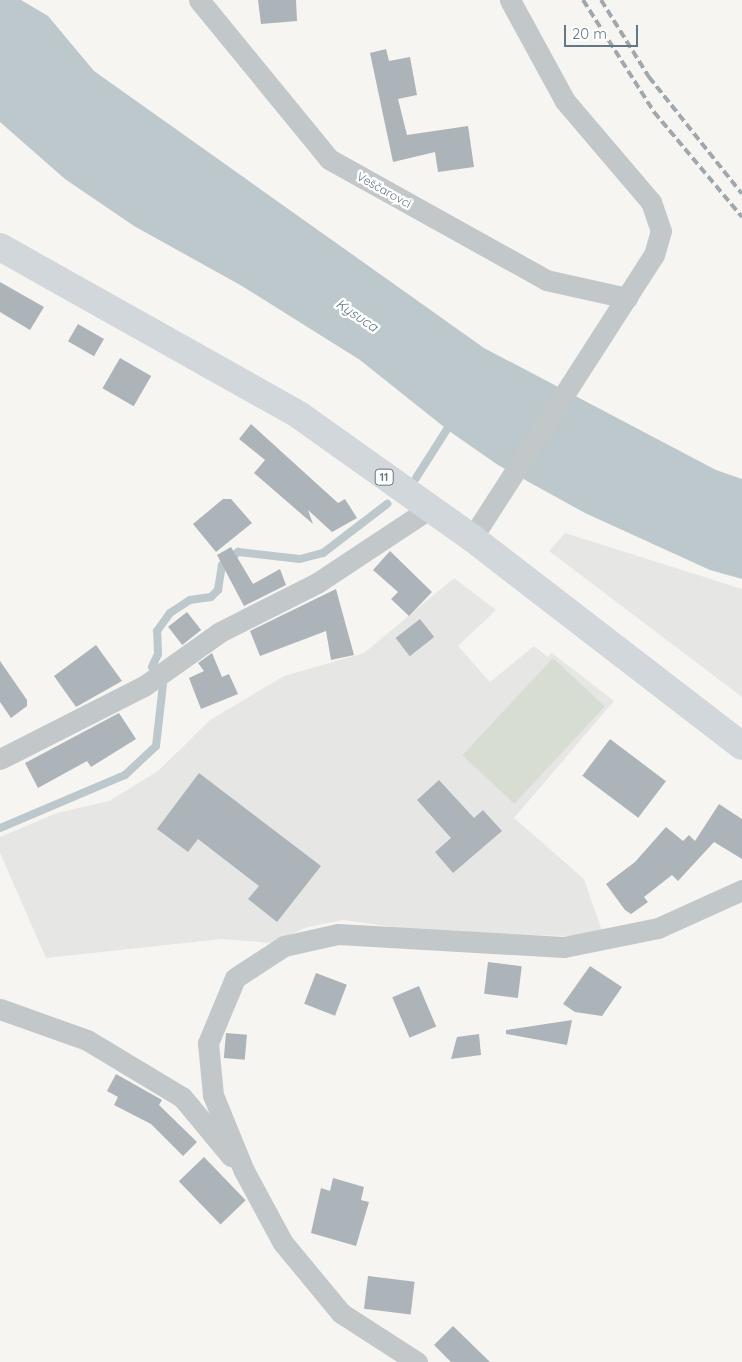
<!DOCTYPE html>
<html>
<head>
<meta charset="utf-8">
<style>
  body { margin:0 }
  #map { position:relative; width:742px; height:1362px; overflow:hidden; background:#f6f5f1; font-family:Quicksand,sans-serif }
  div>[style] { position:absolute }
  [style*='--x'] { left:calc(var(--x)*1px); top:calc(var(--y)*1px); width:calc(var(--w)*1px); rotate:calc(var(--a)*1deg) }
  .built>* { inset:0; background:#e6e7e5 }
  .green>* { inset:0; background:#d7ddd2; transform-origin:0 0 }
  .water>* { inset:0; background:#bcc8cc }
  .stream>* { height:8px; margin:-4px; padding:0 4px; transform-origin:4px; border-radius:4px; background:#bcc8cc }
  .building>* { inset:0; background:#acb4b9; transform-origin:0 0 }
  .minor>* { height:21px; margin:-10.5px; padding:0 10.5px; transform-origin:10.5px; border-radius:10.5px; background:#c2c7c9 }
  .primary>* { height:28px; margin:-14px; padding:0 14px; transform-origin:14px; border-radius:14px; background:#d1d7da }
  .rail>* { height:4px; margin-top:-2px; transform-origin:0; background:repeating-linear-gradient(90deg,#a0a8ad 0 8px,transparent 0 12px) }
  span { translate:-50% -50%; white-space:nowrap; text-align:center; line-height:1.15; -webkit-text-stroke:5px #fff; paint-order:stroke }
  .shield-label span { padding:1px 4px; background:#fff; border:1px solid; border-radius:4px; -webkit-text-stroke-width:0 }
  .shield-label { font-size:11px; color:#637784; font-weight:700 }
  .street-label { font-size:12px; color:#637784 }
  .water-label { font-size:14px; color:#5f7a81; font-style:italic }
  .scale { position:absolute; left:564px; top:25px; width:74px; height:22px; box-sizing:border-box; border:2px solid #637784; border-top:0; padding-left:6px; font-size:15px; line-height:18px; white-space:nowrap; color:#637784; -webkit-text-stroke:4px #fff; paint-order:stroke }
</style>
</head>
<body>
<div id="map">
  <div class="built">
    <i style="clip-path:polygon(565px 533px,742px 589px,742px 697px,549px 551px)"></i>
    <i style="clip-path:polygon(454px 578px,496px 610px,458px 646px,490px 682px,534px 646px,548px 657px,552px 653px,614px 701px,514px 818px,584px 879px,602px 931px,569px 936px,428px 932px,343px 920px,308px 927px,271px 943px,222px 939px,46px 958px,0 853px,0 837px,57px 813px,109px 801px,158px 771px,210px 720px,284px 676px,364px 653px)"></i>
  </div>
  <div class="green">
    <i style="left:553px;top:658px;width:71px;height:133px;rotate:43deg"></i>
  </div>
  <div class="water">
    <i style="clip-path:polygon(0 0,21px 0,48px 16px,94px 71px,484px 348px,716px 470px,742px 479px,742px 579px,710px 570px,585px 513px,498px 465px,449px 431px,360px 360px,242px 286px,134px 226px,65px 179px,0 122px)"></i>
  </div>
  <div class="stream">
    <i style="--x:416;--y:478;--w:65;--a:-57.5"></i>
    <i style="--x:152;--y:667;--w:14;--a:-65"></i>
    <i style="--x:158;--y:654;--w:23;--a:-92"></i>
    <i style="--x:157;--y:631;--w:22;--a:-54"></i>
    <i style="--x:170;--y:613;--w:24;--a:-33"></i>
    <i style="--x:190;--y:600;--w:21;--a:-8"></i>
    <i style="--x:211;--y:597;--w:10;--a:-45"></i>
    <i style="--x:218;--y:590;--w:25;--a:-81"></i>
    <i style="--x:222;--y:565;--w:21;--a:-39"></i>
    <i style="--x:238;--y:552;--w:62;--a:6.4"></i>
    <i style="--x:300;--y:559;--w:24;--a:-15"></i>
    <i style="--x:323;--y:553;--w:81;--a:-37.4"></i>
    <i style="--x:0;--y:828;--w:136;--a:-23"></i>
    <i style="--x:125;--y:775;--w:42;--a:-43.1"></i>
    <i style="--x:156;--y:746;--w:61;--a:-83.5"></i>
  </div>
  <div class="building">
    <i style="clip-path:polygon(258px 0,296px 0,297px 21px,261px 24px)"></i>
    <i style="clip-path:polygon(386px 49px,389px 61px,410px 57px,417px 95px,398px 99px,407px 135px,468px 126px,474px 167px,438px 172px,435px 152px,393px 162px,370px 53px)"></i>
    <i style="clip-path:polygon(0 282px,44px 307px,30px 330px,0 312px)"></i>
    <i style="left:78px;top:324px;width:30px;height:20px;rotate:30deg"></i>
    <i style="left:120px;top:358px;width:36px;height:35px;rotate:30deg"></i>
    <i style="clip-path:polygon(251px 424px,338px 503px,345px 499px,357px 518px,332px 532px,308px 510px,313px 524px,254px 473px,265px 460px,239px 439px)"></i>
    <i style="clip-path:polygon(223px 499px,231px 499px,252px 523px,216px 552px,193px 524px)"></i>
    <i style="clip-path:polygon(231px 547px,253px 584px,280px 569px,286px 585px,244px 606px,217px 555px)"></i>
    <i style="clip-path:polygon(390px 551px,432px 592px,409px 616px,391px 599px,398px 592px,373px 570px)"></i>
    <i style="clip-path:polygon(336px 589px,354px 655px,331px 660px,326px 631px,260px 656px,250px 631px)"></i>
    <i style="left:187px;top:612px;width:23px;height:24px;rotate:52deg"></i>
    <i style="left:420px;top:619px;width:23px;height:31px;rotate:52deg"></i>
    <i style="clip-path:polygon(96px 645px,122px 681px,76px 707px,54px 676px)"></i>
    <i style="clip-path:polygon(212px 653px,222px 677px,229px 674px,238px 694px,201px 709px,189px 678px,204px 671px,198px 663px)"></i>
    <i style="clip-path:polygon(0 661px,27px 700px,27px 706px,11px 718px,0 702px)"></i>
    <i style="clip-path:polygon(119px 713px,136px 739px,91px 767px,87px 761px,38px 788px,25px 763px)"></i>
    <i style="left:610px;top:739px;width:70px;height:46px;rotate:37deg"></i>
    <i style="clip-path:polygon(199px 773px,321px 866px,277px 922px,248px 899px,259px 886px,198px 839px,188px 852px,157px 829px)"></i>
    <i style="clip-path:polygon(439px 780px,474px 818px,483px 810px,502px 831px,453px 873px,435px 852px,451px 838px,417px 800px)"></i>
    <i style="clip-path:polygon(719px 804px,742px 819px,742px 859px,714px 842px,678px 881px,672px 875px,644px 897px,648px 902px,631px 914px,625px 910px,606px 884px,635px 862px,666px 827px,683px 841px,689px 835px,695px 841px)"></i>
    <i style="left:488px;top:962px;width:34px;height:32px;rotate:7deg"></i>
    <i style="clip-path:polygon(590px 966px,622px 987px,602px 1016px,575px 1012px,563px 1004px)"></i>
    <i style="left:316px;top:973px;width:33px;height:33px;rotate:21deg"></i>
    <i style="left:419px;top:986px;width:44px;height:29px;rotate:67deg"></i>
    <i style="clip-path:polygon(572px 1020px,567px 1045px,506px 1034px,506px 1030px)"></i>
    <i style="left:226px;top:1033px;width:21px;height:25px;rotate:5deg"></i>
    <i style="clip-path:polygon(479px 1034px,481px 1055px,451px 1059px,457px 1037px)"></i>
    <i style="clip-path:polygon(116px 1074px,162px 1100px,159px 1105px,197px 1142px,183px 1156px,151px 1124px,114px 1105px,118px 1097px,107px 1091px)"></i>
    <i style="left:204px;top:1157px;width:60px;height:35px;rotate:46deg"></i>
    <i style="clip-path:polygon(333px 1178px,364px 1187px,361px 1200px,369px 1202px,356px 1246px,311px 1233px,321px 1188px,330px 1191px)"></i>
    <i style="left:368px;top:1276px;width:47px;height:33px;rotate:7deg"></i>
    <i style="clip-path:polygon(453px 1326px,490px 1362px,451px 1362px,434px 1345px)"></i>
  </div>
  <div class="minor">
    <i style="--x:199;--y:0;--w:205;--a:50.7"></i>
    <i style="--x:329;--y:159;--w:248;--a:29.1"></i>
    <i style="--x:546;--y:280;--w:83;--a:12.5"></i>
    <i style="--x:472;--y:538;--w:336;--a:-57.3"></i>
    <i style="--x:654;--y:255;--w:25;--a:-74"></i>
    <i style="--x:661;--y:231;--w:31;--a:-109"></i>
    <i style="--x:651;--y:202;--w:133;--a:-130.4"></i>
    <i style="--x:565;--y:101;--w:115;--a:-118.6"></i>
    <i style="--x:0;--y:759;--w:161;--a:-26.9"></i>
    <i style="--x:144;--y:686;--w:93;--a:-35.4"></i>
    <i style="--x:220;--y:632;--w:109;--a:-26.8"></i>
    <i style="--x:317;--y:583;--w:134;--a:-33.5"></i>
    <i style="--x:0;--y:1009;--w:92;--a:19.6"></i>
    <i style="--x:87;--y:1040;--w:111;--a:31"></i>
    <i style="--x:182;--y:1097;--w:77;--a:50.3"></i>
    <i style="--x:417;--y:1362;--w:90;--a:-147.2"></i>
    <i style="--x:341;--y:1313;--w:91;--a:-129.6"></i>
    <i style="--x:283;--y:1243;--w:82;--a:-118.4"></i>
    <i style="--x:244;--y:1171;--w:82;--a:-112.2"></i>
    <i style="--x:213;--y:1095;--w:52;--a:-95.5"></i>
    <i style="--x:208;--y:1043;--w:70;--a:-67.4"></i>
    <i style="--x:235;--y:978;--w:59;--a:-33.1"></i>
    <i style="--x:284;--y:946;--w:55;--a:-12.5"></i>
    <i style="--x:338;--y:934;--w:226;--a:3.3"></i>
    <i style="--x:564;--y:947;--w:96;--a:-11.4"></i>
    <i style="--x:658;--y:928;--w:92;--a:-24.3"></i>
  </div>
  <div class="primary">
    <i style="--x:0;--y:247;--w:343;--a:29.3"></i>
    <i style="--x:299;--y:415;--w:212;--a:35.4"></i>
    <i style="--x:472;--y:538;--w:341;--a:37.6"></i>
  </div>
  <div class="rail">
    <i style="--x:583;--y:0;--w:133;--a:57.6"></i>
    <i style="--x:654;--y:112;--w:137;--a:50"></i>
    <i style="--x:601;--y:0;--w:91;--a:58.1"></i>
    <i style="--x:649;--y:77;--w:149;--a:51.5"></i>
  </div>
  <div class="shield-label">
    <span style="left:384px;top:477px">11</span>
  </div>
  <div class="street-label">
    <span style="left:384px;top:190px;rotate:29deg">Veščarovci</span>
  </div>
  <div class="water-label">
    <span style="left:357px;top:315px;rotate:34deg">Kysuca</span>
  </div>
  <div class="scale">20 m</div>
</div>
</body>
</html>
